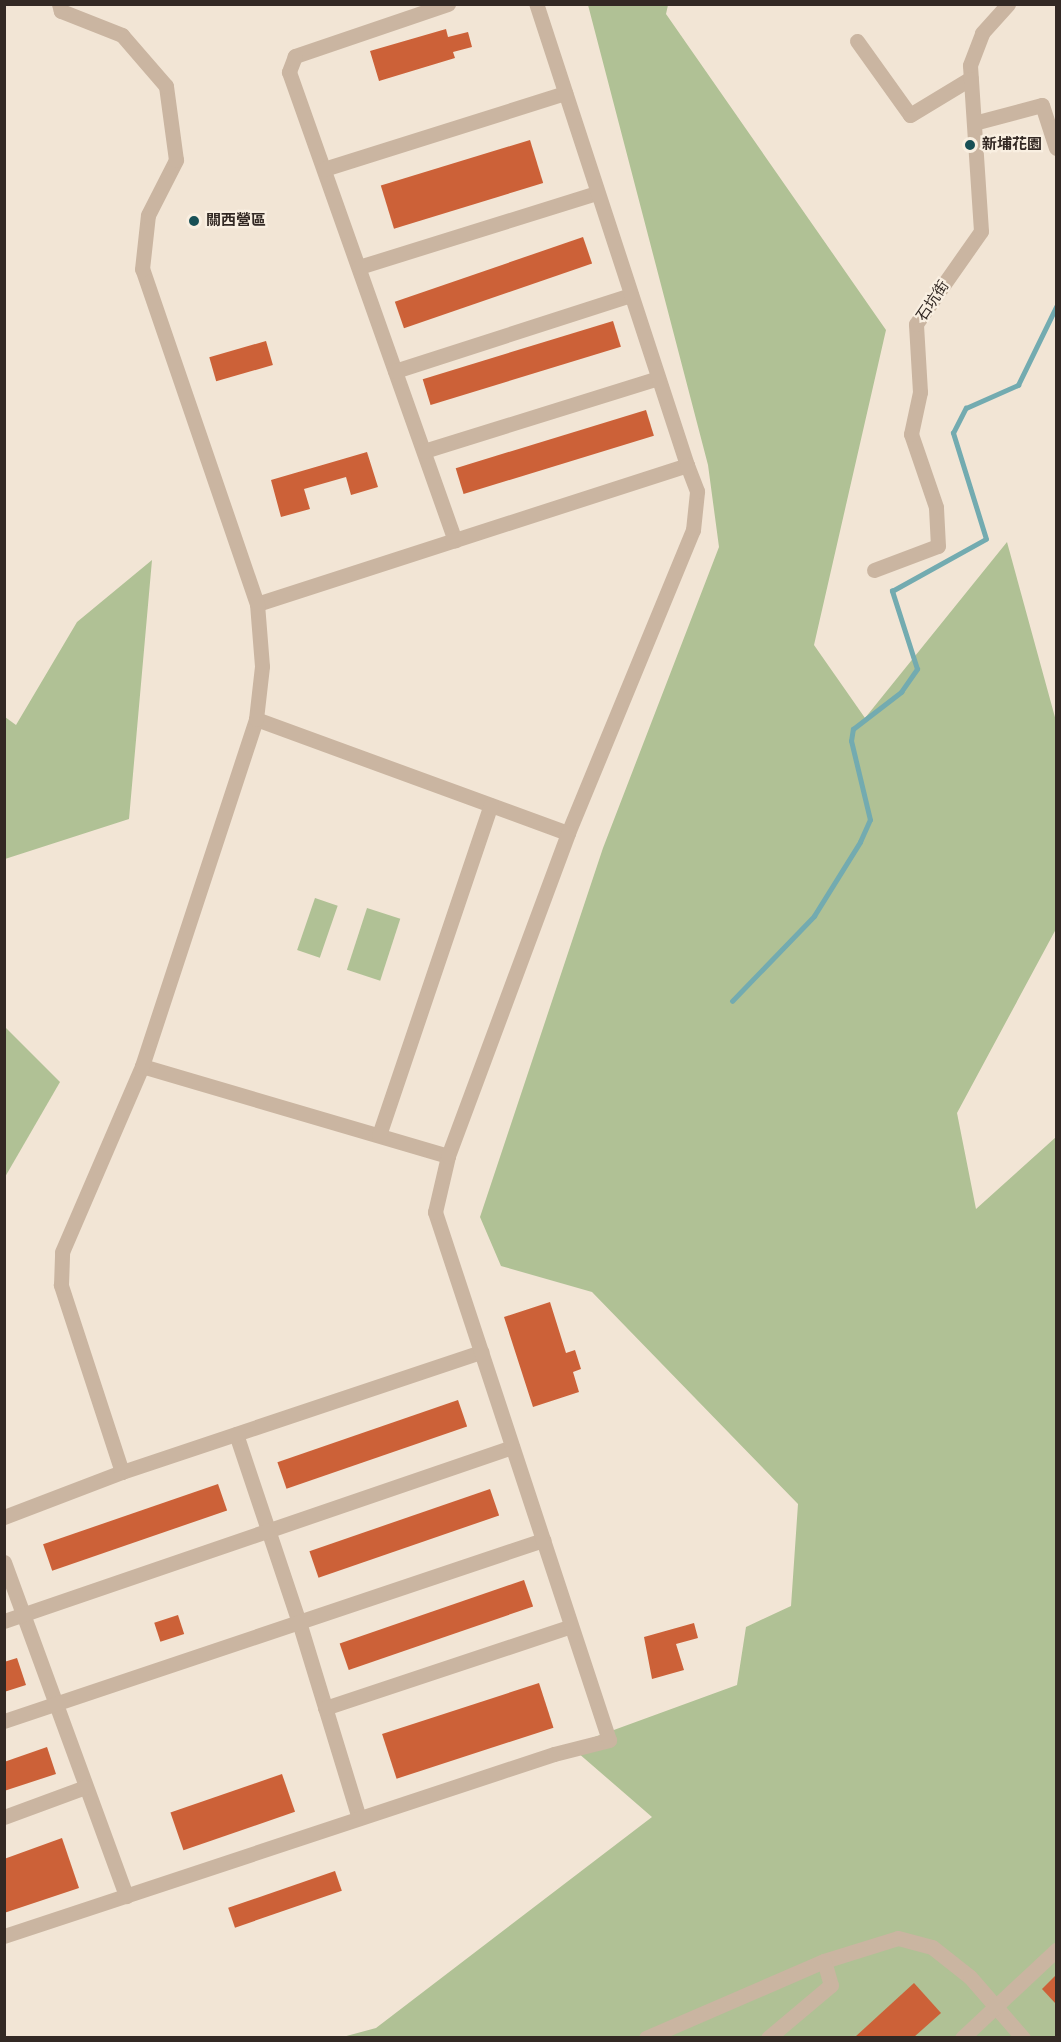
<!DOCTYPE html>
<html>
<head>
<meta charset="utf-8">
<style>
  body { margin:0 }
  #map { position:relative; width:1061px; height:2042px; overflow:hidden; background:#f2e5d5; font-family:"Nunito Sans","Noto Sans TC",sans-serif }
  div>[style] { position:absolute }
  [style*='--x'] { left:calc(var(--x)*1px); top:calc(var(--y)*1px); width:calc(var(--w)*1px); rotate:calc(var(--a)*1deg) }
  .green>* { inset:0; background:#b0c195; transform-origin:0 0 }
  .stream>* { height:4.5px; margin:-2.25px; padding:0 2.25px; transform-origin:2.25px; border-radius:2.25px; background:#73abb0 }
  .building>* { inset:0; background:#cc6138; transform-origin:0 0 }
  .minor>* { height:15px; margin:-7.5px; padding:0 7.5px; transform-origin:7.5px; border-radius:7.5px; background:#cab5a1 }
  .dots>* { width:16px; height:16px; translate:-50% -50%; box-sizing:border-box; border:3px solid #f9efe1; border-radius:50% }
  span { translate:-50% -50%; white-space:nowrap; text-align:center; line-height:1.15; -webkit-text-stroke:4.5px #f9efe1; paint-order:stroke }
  .poi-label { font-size:15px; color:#332924; font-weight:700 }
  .left { translate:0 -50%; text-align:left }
  .street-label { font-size:15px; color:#332924 }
  .frame { position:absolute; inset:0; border:6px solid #332924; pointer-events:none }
</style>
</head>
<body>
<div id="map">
  <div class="green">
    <i style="clip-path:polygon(588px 5px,668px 5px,666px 14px,886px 330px,814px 645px,865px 718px,1007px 542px,1056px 721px,1056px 929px,957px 1113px,976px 1209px,1056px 1137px,1056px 2037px,339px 2038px,376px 2028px,652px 1817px,570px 1746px,737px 1685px,746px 1627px,791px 1606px,798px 1504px,592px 1292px,501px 1266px,480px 1217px,603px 848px,719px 547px,708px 465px)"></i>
    <i style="clip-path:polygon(152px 560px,129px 819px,5px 859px,5px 717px,16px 725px,77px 622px)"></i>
    <i style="left:315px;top:898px;width:24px;height:55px;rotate:19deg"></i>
    <i style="left:367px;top:908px;width:35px;height:65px;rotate:18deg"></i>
    <i style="clip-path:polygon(5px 1027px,60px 1082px,5px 1177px)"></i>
  </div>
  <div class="stream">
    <i style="--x:732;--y:1001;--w:118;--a:-46"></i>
    <i style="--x:814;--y:916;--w:87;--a:-58.1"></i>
    <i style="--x:860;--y:842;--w:24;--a:-66"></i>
    <i style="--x:870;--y:820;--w:81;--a:-103.5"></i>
    <i style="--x:851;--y:741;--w:12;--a:-81"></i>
    <i style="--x:853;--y:729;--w:61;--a:-37.6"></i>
    <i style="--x:901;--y:692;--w:28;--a:-55"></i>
    <i style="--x:917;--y:669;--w:82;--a:-107.8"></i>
    <i style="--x:892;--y:591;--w:107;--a:-29"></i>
    <i style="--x:986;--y:539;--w:111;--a:-107.3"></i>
    <i style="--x:953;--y:433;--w:28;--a:-63"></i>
    <i style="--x:966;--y:408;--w:57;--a:-23.9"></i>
    <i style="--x:1018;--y:385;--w:87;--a:-64"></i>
  </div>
  <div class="building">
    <i style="clip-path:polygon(446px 29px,448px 37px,468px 32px,472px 47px,453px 52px,455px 58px,379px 81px,370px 51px)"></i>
    <i style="left:530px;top:140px;width:45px;height:156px;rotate:73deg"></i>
    <i style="left:583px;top:237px;width:28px;height:199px;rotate:71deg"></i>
    <i style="left:613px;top:321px;width:27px;height:199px;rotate:73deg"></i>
    <i style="left:266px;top:341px;width:25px;height:59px;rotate:74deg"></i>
    <i style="left:646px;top:410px;width:27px;height:199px;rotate:73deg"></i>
    <i style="clip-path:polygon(367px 452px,378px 487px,351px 495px,346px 477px,304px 489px,310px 509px,281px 517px,271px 480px)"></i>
    <i style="clip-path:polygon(550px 1302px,566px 1353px,575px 1350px,581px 1369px,573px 1372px,579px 1392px,533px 1407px,504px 1317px)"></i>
    <i style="left:458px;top:1400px;width:28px;height:191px;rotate:71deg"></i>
    <i style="left:218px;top:1484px;width:28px;height:185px;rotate:71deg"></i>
    <i style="left:490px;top:1489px;width:28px;height:191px;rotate:71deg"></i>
    <i style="left:524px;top:1580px;width:28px;height:195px;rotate:71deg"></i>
    <i style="left:178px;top:1615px;width:20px;height:25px;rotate:72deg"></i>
    <i style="clip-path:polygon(694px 1623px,698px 1638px,676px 1644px,684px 1670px,652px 1679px,644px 1637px)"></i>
    <i style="clip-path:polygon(17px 1658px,26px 1685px,4px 1692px,4px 1662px)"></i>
    <i style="left:539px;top:1683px;width:47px;height:165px;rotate:72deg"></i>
    <i style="clip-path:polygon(47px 1747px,56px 1774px,4px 1791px,4px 1762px)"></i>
    <i style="left:282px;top:1774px;width:40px;height:118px;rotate:71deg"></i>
    <i style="clip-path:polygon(62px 1838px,79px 1888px,4px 1913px,4px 1859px)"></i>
    <i style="left:335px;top:1871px;width:21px;height:113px;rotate:71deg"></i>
    <i style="clip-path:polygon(1056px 1975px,1056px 2004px,1042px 1989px)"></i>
    <i style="clip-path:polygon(914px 1983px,941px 2013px,914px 2037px,855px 2037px)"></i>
  </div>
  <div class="minor">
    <i style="--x:448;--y:4;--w:162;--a:161.2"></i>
    <i style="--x:295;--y:56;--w:17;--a:111"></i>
    <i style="--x:289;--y:72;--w:497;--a:70.5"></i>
    <i style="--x:857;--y:41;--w:91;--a:54.4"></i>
    <i style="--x:910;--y:115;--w:71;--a:-31.2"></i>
    <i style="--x:974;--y:123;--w:70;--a:-14.8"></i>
    <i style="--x:1042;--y:105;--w:45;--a:72"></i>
    <i style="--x:324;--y:169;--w:253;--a:-17.5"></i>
    <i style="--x:359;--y:267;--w:249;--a:-17.3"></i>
    <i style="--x:395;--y:371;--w:248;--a:-17.9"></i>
    <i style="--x:424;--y:451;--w:245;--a:-17.3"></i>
    <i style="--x:874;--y:570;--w:68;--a:-20.6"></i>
    <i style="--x:938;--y:546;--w:39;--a:-93"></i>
    <i style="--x:936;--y:507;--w:77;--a:-108.9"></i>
    <i style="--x:911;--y:434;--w:43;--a:-77.9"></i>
    <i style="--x:920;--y:392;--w:68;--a:-93.4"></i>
    <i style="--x:916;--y:324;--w:113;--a:-55"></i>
    <i style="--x:981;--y:231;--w:166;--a:-93.8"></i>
    <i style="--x:970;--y:65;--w:34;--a:-69"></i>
    <i style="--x:982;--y:33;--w:39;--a:-48"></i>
    <i style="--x:257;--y:604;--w:452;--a:-17.9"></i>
    <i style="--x:687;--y:465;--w:485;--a:-108.1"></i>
    <i style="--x:256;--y:719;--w:332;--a:20.1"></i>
    <i style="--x:568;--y:833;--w:328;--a:-67.6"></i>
    <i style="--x:693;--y:530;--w:39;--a:-84"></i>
    <i style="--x:697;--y:491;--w:28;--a:-111"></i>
    <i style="--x:142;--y:1066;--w:319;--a:16.4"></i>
    <i style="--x:379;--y:1135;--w:348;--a:-71.3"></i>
    <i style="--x:236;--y:1434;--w:198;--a:71.5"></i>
    <i style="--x:299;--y:1622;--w:205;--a:73"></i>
    <i style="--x:122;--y:1472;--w:379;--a:-18.5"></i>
    <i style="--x:4;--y:1517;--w:126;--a:-20.9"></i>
    <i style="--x:122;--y:1472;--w:197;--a:-108.1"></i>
    <i style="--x:61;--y:1285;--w:33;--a:-88"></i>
    <i style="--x:62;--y:1252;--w:202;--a:-66.7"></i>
    <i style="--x:142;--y:1066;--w:365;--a:-71.8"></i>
    <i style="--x:256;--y:719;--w:53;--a:-83.5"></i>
    <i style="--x:262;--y:666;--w:62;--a:-94.6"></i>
    <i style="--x:257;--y:604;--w:354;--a:-108.9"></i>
    <i style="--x:142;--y:269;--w:54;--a:-83.7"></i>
    <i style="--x:148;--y:215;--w:62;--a:-63"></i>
    <i style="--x:176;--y:160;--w:75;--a:-97.7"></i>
    <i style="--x:166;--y:86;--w:67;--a:-130.8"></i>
    <i style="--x:122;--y:35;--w:66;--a:-158.5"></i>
    <i style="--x:61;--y:11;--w:7;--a:-106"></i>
    <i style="--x:4;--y:1562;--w:356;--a:69.9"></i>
    <i style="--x:4;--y:1621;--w:537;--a:-18.91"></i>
    <i style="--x:325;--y:1708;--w:259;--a:-18.4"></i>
    <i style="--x:4;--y:1721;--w:569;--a:-18.56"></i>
    <i style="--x:4;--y:1817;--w:86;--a:-20.3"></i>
    <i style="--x:4;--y:1936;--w:579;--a:-18.31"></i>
    <i style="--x:554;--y:1754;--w:57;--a:-14.3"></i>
    <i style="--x:609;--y:1740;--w:556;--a:-108.24"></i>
    <i style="--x:435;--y:1212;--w:57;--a:-76.9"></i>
    <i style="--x:448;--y:1156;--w:345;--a:-69.6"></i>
    <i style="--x:824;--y:1961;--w:77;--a:-17.3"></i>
    <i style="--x:898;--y:1938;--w:35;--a:15"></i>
    <i style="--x:932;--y:1947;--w:48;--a:38.3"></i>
    <i style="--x:970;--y:1977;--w:81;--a:49"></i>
    <i style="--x:646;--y:2038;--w:194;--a:-23.4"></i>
    <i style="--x:824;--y:1961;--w:25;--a:74"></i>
    <i style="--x:831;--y:1985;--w:82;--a:139.9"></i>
    <i style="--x:962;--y:2038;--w:129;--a:-43.1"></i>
  </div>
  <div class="dots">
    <i style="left:970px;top:145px;background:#185056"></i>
    <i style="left:194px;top:221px;background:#185056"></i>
  </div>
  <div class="poi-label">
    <span class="left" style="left:982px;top:145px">新埔花園</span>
    <span class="left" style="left:206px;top:221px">關西營區</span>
  </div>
  <div class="street-label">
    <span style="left:933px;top:301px;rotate:-56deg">石坑街</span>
  </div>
  <div class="frame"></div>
</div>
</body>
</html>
